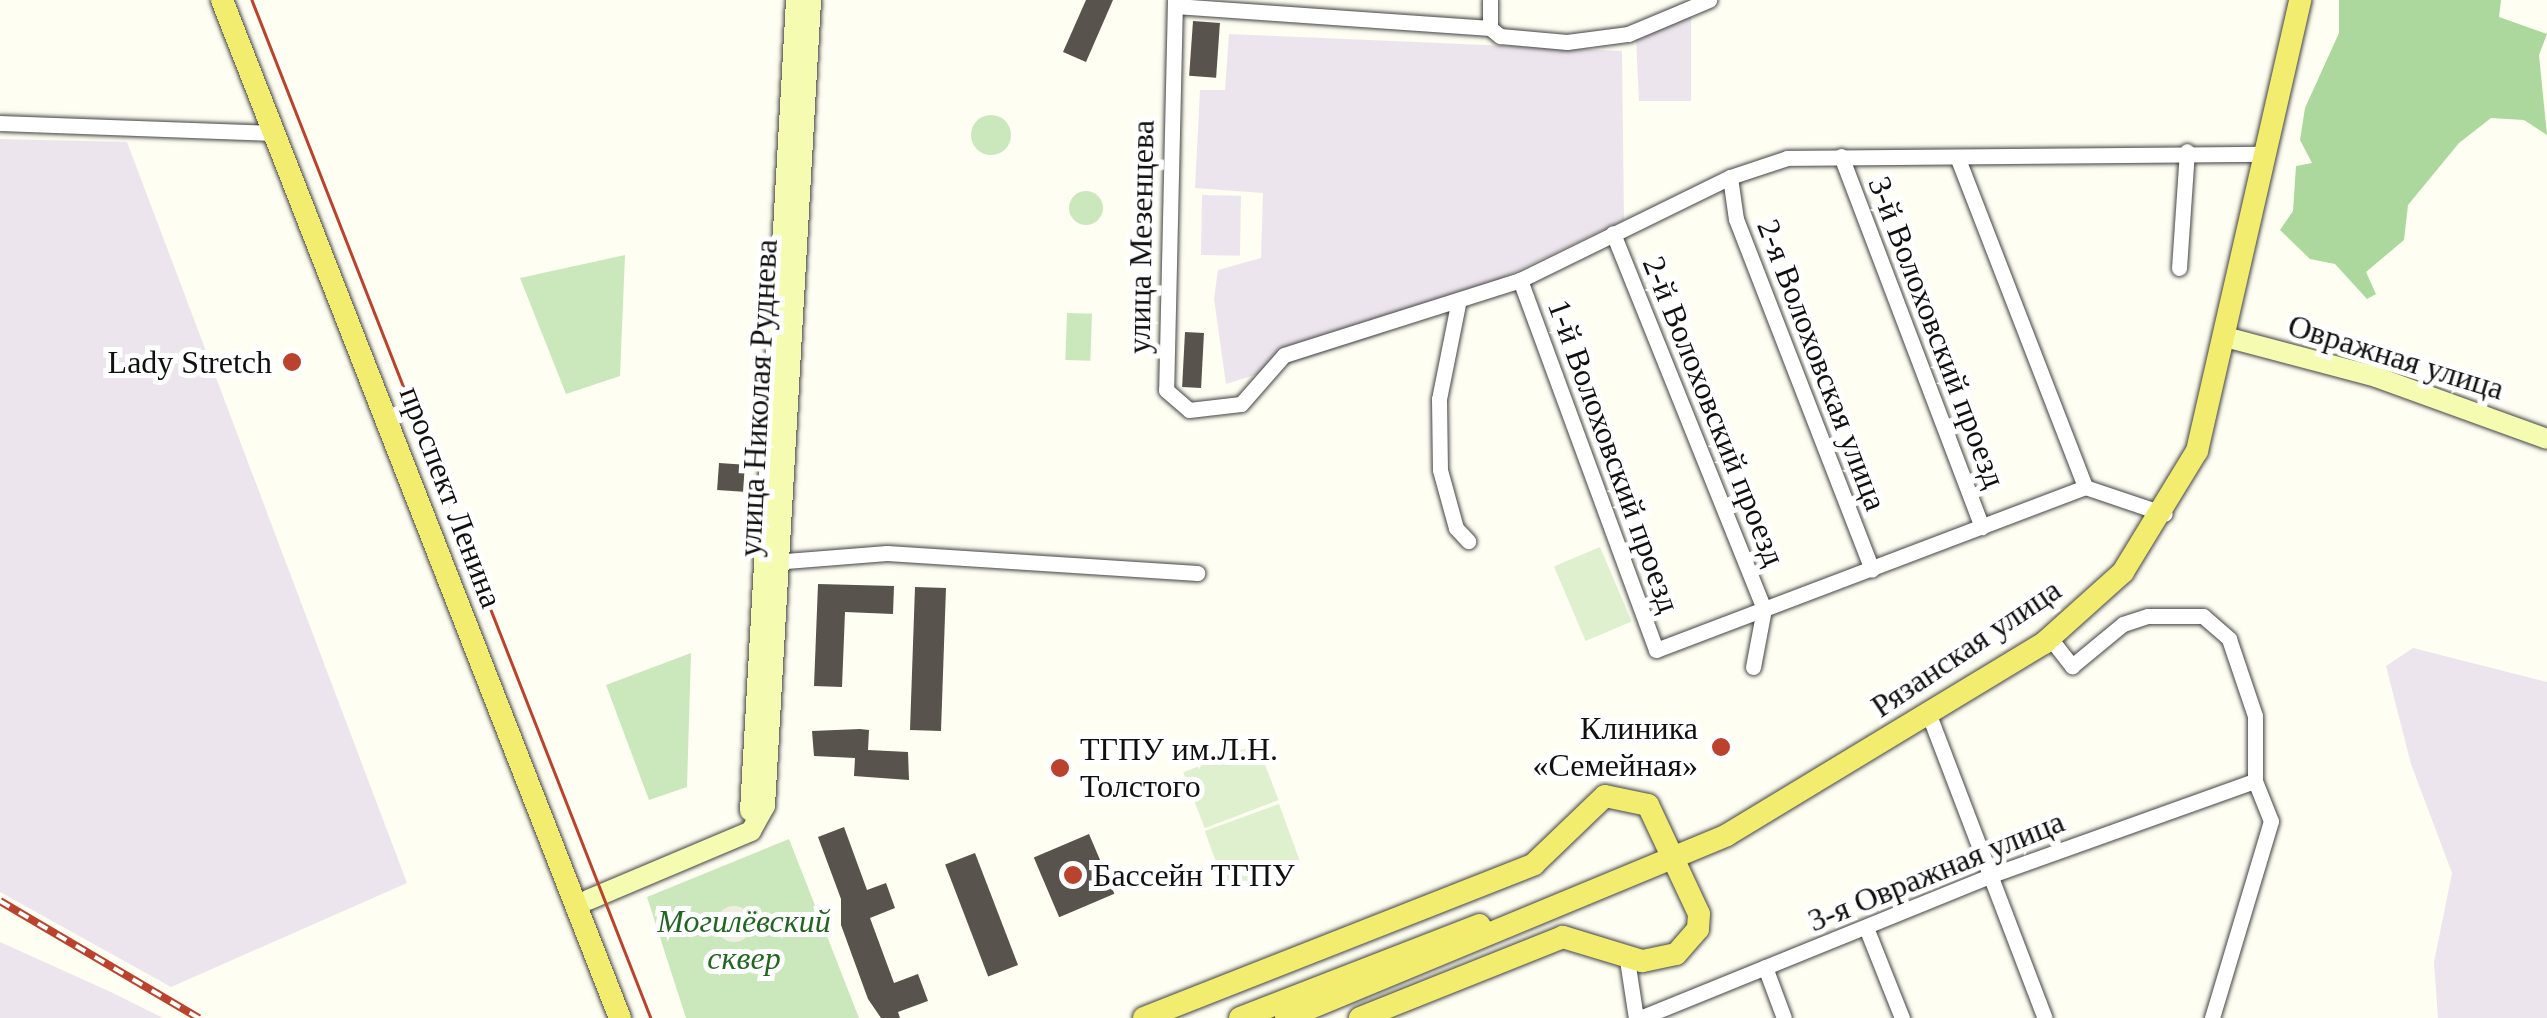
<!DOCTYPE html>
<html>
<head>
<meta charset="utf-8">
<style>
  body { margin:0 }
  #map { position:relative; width:2547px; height:1018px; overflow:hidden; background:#fefef3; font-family:"Times New Roman",serif }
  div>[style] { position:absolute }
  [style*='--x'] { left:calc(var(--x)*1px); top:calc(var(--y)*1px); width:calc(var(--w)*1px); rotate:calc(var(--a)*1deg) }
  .industrial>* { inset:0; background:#ede5ed; transform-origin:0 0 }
  .green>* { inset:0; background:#cbe8bd; transform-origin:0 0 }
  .round { border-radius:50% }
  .forest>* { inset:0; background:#acd89d }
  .pitch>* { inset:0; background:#def0ce; transform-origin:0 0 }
  .plaza>* { inset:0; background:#efeee1 }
  .building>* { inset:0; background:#58534c; transform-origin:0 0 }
  .roads { filter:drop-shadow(0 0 2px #434343) drop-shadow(0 0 2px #434343) }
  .street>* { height:15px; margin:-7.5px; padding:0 7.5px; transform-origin:7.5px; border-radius:7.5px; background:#fff }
  .secondary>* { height:20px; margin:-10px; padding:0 10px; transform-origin:10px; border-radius:10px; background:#f5fbb1 }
  .primary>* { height:22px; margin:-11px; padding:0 11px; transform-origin:11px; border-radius:11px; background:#f2ed6f }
  .tram>* { height:2.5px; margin:-1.25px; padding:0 1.25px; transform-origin:1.25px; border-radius:1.25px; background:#bb422c }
  .rail>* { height:8px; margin-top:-4px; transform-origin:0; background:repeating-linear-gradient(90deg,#fff 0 11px,#bb422c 0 22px); box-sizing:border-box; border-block:2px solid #bb422c }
  .dots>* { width:28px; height:28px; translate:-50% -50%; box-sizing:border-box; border:5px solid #fff; border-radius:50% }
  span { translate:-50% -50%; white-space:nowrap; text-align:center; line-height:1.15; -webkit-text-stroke:10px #fff; paint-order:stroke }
  .street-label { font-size:32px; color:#101010 }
  .poi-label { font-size:32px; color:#101010 }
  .right { translate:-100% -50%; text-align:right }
  .left { translate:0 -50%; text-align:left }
  .park-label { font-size:32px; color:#262; font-style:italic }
</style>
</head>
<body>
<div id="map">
  <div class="industrial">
    <i style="clip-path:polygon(1691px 14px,1691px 101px,1639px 101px,1636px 38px)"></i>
    <i style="clip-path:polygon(1229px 34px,1622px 51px,1624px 220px,1381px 335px,1226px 384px,1214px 299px,1218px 270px,1261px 258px,1263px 193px,1195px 188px,1200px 90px,1225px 90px)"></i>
    <i style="clip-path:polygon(0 139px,127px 142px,407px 883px,171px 987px,0 892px)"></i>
    <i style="left:1202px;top:195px;width:39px;height:60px;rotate:1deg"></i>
    <i style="clip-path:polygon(2413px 648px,2547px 682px,2547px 1018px,2438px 1018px,2434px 962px,2452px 873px,2411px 764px,2386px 666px)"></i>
    <i style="clip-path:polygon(0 942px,113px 993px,163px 1018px,0 1018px)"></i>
  </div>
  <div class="green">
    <i class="round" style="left:971px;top:115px;width:40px;height:40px"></i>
    <i class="round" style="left:1069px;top:191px;width:34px;height:34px"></i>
    <i style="clip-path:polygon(625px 255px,620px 376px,566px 394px,520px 278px)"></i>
    <i style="left:1067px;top:313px;width:25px;height:47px;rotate:2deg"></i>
    <i style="clip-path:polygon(691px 653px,687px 787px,649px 800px,606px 685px)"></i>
    <i style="clip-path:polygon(789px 839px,859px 1018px,686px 1018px,647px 897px)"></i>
  </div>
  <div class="forest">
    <i style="clip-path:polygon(2339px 0,2501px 0,2499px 17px,2547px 34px,2539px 55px,2547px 135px,2524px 120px,2491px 118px,2459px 143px,2408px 205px,2404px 240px,2366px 272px,2376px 294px,2367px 299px,2335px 264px,2310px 259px,2280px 230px,2293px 211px,2296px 166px,2312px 163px,2300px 140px,2305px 108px,2339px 33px)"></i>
  </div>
  <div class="pitch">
    <i style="left:1600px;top:547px;width:81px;height:50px;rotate:67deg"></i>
    <i style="left:1257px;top:744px;width:60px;height:79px;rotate:69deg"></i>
    <i style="left:1279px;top:804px;width:62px;height:79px;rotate:70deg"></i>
  </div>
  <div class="plaza">
    <i class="round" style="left:716px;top:906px;width:36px;height:36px"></i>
  </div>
  <div class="building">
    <i style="clip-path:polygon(1086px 0,1113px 0,1086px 62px,1063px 52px)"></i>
    <i style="left:1193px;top:21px;width:27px;height:55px;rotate:4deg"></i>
    <i style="left:1185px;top:332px;width:19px;height:55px;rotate:3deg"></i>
    <i style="left:719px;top:463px;width:26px;height:27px;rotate:4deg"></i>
    <i style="clip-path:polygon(818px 584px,894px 586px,893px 614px,845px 612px,842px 687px,814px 686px)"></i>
    <i style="left:915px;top:587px;width:31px;height:143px;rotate:2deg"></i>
    <i style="clip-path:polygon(860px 729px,869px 730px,868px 750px,908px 752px,909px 780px,854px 776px,855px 758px,814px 756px,812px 731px)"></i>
    <i style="clip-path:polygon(844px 827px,867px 890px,886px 883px,895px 908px,870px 918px,894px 983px,918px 974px,928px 1001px,898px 1012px,900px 1018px,881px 1018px,868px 999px,841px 925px,841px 899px,818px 837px)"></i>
    <i style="left:1089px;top:834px;width:65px;height:60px;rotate:67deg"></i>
    <i style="left:975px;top:853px;width:120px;height:32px;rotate:69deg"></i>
  </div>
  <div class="roads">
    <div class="street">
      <i style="--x:1175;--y:0;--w:390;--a:91.3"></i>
      <i style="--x:1166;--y:390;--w:30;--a:41"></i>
      <i style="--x:1189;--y:410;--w:52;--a:-6.6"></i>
      <i style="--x:1241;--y:404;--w:65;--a:-48.7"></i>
      <i style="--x:1284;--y:355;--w:248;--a:-17.6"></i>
      <i style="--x:1520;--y:280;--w:234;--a:-26.1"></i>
      <i style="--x:1730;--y:177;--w:60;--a:-18.4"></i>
      <i style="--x:1787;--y:158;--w:475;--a:-0.5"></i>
      <i style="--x:1175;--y:6;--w:316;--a:4"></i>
      <i style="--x:1490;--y:28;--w:13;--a:39"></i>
      <i style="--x:1500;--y:36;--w:67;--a:5.1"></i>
      <i style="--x:1567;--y:42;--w:62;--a:-7.5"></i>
      <i style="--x:1628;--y:34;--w:88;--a:-22.8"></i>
      <i style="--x:1490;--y:28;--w:28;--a:-90"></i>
      <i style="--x:0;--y:123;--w:274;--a:2.1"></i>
      <i style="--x:1841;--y:156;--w:397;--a:69.2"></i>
      <i style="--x:1958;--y:159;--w:352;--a:68.8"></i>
      <i style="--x:1730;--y:177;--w:42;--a:81.9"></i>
      <i style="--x:1736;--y:219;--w:376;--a:68.8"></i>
      <i style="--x:2179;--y:268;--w:117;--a:-86.1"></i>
      <i style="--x:1520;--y:280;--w:394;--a:69.8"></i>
      <i style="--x:1656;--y:650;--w:116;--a:-20.8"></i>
      <i style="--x:1764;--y:609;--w:405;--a:-111.9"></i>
      <i style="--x:1458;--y:304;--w:97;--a:101.3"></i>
      <i style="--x:1439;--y:399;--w:71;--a:89.2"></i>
      <i style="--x:1440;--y:470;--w:60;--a:74.6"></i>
      <i style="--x:1456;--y:528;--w:18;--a:47"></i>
      <i style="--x:773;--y:562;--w:114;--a:-4.5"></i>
      <i style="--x:887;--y:553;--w:311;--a:3.7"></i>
      <i style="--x:2050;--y:638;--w:36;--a:52"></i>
      <i style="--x:2072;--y:666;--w:66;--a:-39.5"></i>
      <i style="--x:2123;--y:624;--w:26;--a:-18"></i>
      <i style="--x:2148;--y:616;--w:55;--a:0"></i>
      <i style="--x:2203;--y:616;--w:35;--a:41"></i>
      <i style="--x:2229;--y:639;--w:81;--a:71.3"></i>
      <i style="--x:2255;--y:716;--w:65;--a:90"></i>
      <i style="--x:2255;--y:781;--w:43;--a:68.2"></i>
      <i style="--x:2271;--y:821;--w:206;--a:106.7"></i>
      <i style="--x:1753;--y:667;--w:59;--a:-79.3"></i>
      <i style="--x:1764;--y:609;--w:343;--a:-20.8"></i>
      <i style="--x:2085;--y:487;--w:84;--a:18.6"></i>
      <i style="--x:1929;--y:715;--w:324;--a:69.1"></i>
      <i style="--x:1867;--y:930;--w:95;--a:68.3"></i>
      <i style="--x:1626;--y:953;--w:66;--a:81.3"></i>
      <i style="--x:1765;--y:967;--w:54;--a:69.6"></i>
      <i style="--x:1640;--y:1018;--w:377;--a:-22.1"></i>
      <i style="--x:1989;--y:876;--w:282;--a:-19.7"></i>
    </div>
    <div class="secondary">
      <i style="--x:2225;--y:337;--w:156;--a:14.8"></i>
      <i style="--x:2376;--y:377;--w:182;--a:19.9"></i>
      <i style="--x:750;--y:811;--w:812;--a:-86.75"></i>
      <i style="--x:588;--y:900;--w:177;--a:-22.9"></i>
      <i style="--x:751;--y:831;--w:29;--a:-61"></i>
      <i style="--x:765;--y:806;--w:807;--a:-86.73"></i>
    </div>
    <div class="primary">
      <i style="--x:222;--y:0;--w:1093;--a:68.65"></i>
      <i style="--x:1144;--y:1018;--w:419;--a:-21.5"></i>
      <i style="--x:1534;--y:864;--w:98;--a:-43.8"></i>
      <i style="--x:1605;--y:796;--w:44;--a:11.8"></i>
      <i style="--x:1648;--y:805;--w:120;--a:64.9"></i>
      <i style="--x:1699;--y:914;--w:15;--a:94"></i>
      <i style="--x:1698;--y:929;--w:33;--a:131"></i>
      <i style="--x:1676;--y:954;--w:35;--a:168"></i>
      <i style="--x:1642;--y:961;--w:83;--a:-163.1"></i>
      <i style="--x:1563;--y:937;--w:219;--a:158.2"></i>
      <i style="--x:1240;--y:1018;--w:257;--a:-21.2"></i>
      <i style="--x:1286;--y:1018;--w:477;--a:-22.5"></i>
      <i style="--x:1727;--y:835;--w:371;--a:-31.2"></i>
      <i style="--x:2044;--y:643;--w:106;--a:-41.9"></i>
      <i style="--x:2123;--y:572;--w:142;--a:-58.6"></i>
      <i style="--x:2197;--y:451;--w:463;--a:-77.1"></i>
    </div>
  </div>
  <div class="tram">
    <i style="--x:252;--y:0;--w:1093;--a:68.6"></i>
  </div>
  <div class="rail">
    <i style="--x:0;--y:901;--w:231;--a:30.5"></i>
  </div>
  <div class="dots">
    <i style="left:292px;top:362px;background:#bb422c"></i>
    <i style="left:1721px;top:747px;background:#bb422c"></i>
    <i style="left:1060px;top:768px;background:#bb422c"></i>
    <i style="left:1073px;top:875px;background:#bb422c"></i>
  </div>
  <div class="street-label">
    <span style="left:1141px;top:237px;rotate:-89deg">улица Мезенцева</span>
    <span style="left:1937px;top:332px;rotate:69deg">3-й Волоховский проезд</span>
    <span style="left:2396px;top:357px;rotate:17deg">Овражная улица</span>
    <span style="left:1822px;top:365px;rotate:69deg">2-я Волоховская улица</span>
    <span style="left:758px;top:398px;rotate:-87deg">улица Николая Руднева</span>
    <span style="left:1714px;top:411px;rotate:68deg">2-й Волоховский проезд</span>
    <span style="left:1614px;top:456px;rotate:70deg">1-й Волоховский проезд</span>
    <span style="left:451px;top:497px;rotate:69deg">проспект Ленина</span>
    <span style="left:1966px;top:648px;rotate:-34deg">Рязанская улица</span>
    <span style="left:1936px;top:871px;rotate:-22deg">3-я Овражная улица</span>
  </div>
  <div class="poi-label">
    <span class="right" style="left:272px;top:362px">Lady Stretch</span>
    <span class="right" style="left:1698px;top:747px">Клиника<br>«Семейная»</span>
    <span class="left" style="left:1080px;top:768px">ТГПУ им.Л.Н.<br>Толстого</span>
    <span class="left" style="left:1093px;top:875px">Бассейн ТГПУ</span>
  </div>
  <div class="park-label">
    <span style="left:744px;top:940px">Могилёвский<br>сквер</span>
  </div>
</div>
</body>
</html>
